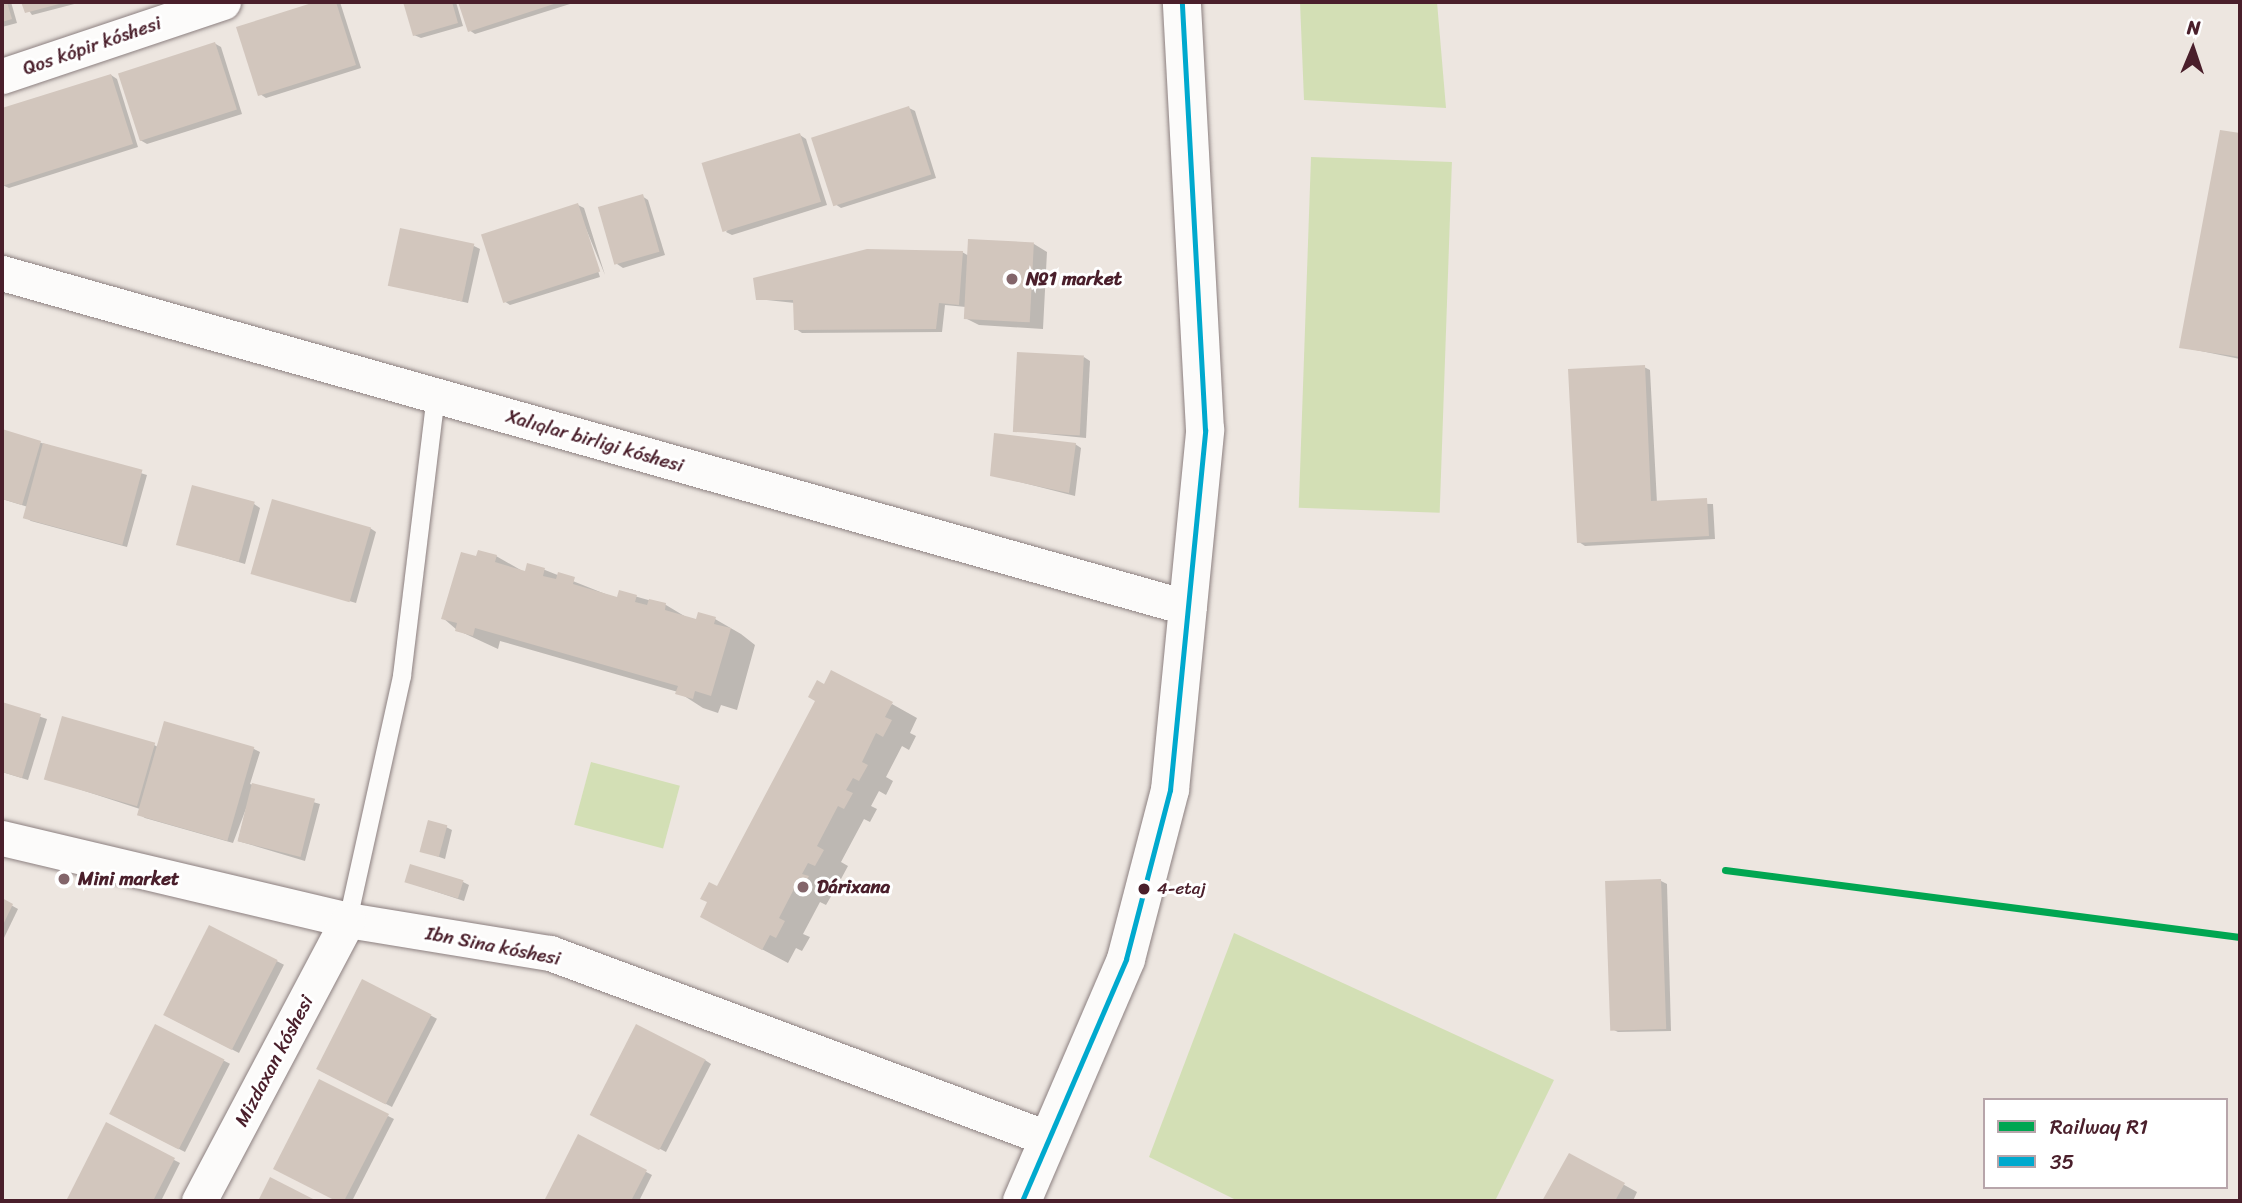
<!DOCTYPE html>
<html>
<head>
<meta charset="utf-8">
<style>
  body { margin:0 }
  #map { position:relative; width:2242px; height:1203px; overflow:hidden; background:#ede6e0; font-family:Sriracha,sans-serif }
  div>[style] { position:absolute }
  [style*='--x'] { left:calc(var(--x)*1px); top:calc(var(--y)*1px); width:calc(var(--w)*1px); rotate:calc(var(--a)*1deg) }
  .green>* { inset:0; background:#d3dfb5; transform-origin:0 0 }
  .shadow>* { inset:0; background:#0003; transform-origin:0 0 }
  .building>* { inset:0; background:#d2c6bd; transform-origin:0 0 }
  .roads { filter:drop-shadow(0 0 2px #8c8080) drop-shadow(0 0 2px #8c8080) }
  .service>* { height:18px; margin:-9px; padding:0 9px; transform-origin:9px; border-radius:9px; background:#fcfbfa }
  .minor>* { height:35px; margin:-17.5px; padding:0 17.5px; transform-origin:17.5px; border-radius:17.5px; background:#fcfbfa }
  .tertiary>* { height:38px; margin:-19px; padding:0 19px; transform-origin:19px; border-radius:19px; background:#fcfbfa }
  .bus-1>* { height:5px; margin:-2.5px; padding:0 2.5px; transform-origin:2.5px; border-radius:2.5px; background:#00a9ce }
  .rail-1>* { height:7px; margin:-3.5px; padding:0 3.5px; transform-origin:3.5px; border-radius:3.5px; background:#00a651 }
  .dots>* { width:19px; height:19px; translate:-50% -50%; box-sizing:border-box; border:4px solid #fff; border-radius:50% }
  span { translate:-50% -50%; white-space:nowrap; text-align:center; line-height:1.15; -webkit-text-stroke:6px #fff; paint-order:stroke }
  .bus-label { font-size:17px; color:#4a1f2b }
  .left { translate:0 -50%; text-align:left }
  .street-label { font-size:19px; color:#4a1f2b }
  .poi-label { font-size:19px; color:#4a1f2b; font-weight:700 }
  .frame { position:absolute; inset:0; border:4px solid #4a1f2b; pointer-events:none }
  .legend { position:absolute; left:1983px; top:1098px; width:245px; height:91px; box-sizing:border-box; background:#fff; border:2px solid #b7a5aa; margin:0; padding:9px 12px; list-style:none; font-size:21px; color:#4a1f2b }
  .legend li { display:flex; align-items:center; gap:14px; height:35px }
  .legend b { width:35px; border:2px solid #b7a5aa }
  .north { position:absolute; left:2158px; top:14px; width:70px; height:70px; -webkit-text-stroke:5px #fff; paint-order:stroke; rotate:2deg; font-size:19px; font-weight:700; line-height:28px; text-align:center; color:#4a1f2b }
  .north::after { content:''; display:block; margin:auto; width:24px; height:32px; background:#4a1f2b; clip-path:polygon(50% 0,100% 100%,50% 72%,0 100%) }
</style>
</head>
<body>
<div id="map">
  <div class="green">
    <i style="clip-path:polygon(1300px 2px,1437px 2px,1446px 108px,1304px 100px)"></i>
    <i style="left:1311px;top:157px;width:141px;height:351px;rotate:2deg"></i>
    <i style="left:591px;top:762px;width:92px;height:65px;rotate:15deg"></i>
    <i style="clip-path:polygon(1234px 933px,1554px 1080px,1495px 1201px,1238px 1201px,1149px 1157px)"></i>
  </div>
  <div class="shadow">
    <i style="clip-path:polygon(2px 2px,11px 2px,17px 23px,2px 27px)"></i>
    <i style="clip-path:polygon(23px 2px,82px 2px,32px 15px)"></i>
    <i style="clip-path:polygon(321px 2px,340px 2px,361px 68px,266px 98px,260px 94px,239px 28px)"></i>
    <i style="clip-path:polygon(404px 2px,456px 2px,463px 26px,421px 38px,414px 35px)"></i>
    <i style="clip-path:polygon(460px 2px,570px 2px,570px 4px,475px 34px,469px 30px)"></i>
    <i style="clip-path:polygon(214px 43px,221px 47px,242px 114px,147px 144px,140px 140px)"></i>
    <i style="clip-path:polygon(111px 75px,117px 79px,138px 147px,9px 188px,2px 185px,2px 110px)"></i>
    <i style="clip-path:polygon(909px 108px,915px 111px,936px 178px,841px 208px,835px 204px)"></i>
    <i style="clip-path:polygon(2222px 132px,2240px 135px,2240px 359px,2181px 347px)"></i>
    <i style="clip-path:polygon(800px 135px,806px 139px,827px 205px,732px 235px,726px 232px)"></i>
    <i style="clip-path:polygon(642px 196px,648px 200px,665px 255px,623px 268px,617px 264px)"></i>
    <i style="clip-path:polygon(578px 205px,584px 208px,605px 275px,577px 207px,600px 277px,510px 305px,504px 301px)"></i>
    <i style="clip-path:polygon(1034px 244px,1047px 252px,1043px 329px,979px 325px,965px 318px,966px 307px,945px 305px,942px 332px,802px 333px,796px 329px,795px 303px,758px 299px,962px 252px,969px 256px)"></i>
    <i style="clip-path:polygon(474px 246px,480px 249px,468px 303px,390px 285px)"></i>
    <i style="clip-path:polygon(1084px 357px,1090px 361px,1086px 438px,1015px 431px)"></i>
    <i style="clip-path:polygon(1644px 367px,1650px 370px,1657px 503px,1713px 504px,1715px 539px,1585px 546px,1579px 542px)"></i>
    <i style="clip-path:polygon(2px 431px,147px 475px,127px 547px,31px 521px,25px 517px,28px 507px,2px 499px)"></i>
    <i style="clip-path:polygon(1075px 444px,1081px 448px,1075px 496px,992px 475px)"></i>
    <i style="clip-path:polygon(254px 504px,260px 508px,245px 564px,178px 544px)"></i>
    <i style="clip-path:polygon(370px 528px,376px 532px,356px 603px,254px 573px)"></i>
    <i style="clip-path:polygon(496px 556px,526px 573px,528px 565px,545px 570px,618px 599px,620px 592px,666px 605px,691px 620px,697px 621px,699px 614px,715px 619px,741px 634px,755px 645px,737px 710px,721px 705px,718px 713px,703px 708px,678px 692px,500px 641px,498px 649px,457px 630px,443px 618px,477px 559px)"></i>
    <i style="clip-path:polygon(2px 704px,47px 719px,28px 780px,2px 772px)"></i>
    <i style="clip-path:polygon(892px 704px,917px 718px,910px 733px,916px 736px,909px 750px,902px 746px,886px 777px,893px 781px,886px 795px,879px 791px,871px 806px,877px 809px,870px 822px,864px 819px,841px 862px,848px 866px,841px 879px,834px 876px,827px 889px,833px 893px,826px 905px,820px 902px,803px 934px,810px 937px,802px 951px,796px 948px,788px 963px,727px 931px,717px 889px)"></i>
    <i style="clip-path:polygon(165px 723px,254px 749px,260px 752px,250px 784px,320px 804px,305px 861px,238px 841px,247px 806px,233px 843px,145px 818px,139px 814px,140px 809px,45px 778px,154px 745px,158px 747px)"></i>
    <i style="clip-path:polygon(446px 827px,452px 830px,445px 859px,422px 851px)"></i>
    <i style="clip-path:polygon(1661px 881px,1667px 884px,1671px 1031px,1618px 1032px,1612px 1029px)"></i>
    <i style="clip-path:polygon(407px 882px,463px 882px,469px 885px,464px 901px)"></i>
    <i style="clip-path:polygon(2px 900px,18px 909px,2px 942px)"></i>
    <i style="left:210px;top:927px;width:83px;height:99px;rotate:27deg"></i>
    <i style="left:363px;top:981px;width:83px;height:99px;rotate:27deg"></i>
    <i style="left:156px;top:1026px;width:83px;height:99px;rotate:27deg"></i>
    <i style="clip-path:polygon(705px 1060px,711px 1064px,666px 1152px,593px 1114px)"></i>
    <i style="clip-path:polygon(388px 1116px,394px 1119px,352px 1201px,338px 1201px,276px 1169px)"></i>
    <i style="clip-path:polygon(106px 1125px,180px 1163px,161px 1201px,68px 1201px)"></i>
    <i style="clip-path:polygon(579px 1137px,652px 1175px,639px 1201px,546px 1201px)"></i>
    <i style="clip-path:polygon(1570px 1155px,1637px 1192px,1633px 1201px,1545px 1201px)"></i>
  </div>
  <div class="building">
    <i style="clip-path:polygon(2px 2px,7px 2px,12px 19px,2px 22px)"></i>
    <i style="clip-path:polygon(21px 2px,63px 2px,63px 3px,25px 13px)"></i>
    <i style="clip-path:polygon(315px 2px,336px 2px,356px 65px,258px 96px,236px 27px)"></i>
    <i style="clip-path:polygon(403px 2px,452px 2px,458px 23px,413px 36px)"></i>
    <i style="clip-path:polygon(458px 2px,560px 2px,468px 32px)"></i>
    <i style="left:215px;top:42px;width:71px;height:102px;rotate:72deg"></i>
    <i style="clip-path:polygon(111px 74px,133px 144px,2px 186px,2px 108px)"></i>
    <i style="left:909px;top:106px;width:72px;height:103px;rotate:72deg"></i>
    <i style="clip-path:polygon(2220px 130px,2240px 133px,2240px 357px,2179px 348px)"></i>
    <i style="left:800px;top:133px;width:72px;height:103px;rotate:73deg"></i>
    <i style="left:643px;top:194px;width:60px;height:47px;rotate:74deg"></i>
    <i style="left:578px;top:203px;width:72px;height:102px;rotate:72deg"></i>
    <i style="left:400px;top:228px;width:76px;height:59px;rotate:12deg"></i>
    <i style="left:968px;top:239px;width:66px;height:80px;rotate:3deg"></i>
    <i style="clip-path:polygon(867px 249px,963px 251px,959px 305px,939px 303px,936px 329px,794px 330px,793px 300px,756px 300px,753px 278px)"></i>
    <i style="left:1017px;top:352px;width:67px;height:80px;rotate:3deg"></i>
    <i style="clip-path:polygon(1645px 365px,1651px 501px,1707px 498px,1709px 536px,1577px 543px,1568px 369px)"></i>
    <i style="clip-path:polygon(2px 429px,41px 441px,22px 505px,2px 499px)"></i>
    <i style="clip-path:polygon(994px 433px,1076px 443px,1069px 493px,990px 476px)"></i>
    <i style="left:43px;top:443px;width:103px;height:78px;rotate:15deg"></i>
    <i style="left:192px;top:485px;width:65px;height:62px;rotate:15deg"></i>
    <i style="left:272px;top:499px;width:103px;height:78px;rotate:16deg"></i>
    <i style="clip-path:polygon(478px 550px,497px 555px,495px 562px,525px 571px,527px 563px,545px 568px,543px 576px,556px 579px,558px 572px,575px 577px,573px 584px,617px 597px,619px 590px,637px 595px,635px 602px,647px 605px,649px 599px,666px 603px,665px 610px,696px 619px,698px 612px,716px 617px,714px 624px,731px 628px,711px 696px,695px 691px,693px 699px,675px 694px,678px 686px,475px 628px,473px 636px,455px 631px,457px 623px,441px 619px,461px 552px,476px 556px)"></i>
    <i style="clip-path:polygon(831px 670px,893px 702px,885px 717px,892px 720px,883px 737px,876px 733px,862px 762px,868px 765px,859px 781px,853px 778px,846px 790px,853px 793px,844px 809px,838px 806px,817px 846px,824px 850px,815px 866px,808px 863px,802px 874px,809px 876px,800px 892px,794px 889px,779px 918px,785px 921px,776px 938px,770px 935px,762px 950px,700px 917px,707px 902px,700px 899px,709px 882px,717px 886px,815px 701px,808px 697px,817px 680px,824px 684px)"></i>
    <i style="clip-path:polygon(2px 702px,41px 714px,22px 778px,2px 772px)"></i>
    <i style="left:62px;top:716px;width:97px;height:66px;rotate:16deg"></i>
    <i style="left:164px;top:721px;width:94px;height:98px;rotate:16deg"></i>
    <i style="left:252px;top:783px;width:65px;height:60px;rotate:14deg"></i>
    <i style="left:428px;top:820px;width:20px;height:33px;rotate:15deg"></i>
    <i style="left:410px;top:864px;width:56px;height:19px;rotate:17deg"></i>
    <i style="left:1661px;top:879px;width:150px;height:56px;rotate:88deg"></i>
    <i style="clip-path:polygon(2px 898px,13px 904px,2px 927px)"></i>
    <i style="left:209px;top:925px;width:77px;height:101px;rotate:27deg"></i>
    <i style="left:362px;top:979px;width:78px;height:101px;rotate:27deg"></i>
    <i style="left:155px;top:1024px;width:78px;height:101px;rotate:27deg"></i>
    <i style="left:636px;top:1024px;width:78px;height:102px;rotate:27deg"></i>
    <i style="clip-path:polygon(319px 1079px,389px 1114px,344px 1201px,336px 1201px,273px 1169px)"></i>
    <i style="clip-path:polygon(106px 1122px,175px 1158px,153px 1201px,66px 1201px)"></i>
    <i style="clip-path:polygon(578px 1134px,647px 1170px,631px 1201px,544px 1201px)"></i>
    <i style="clip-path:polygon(1569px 1153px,1625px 1183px,1615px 1201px,1542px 1201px)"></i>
    <i style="clip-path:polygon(270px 1177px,317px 1201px,258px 1201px)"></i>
  </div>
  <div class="roads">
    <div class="service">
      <i style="--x:348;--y:920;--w:250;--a:-77.5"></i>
      <i style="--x:402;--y:676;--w:282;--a:-83.1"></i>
    </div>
    <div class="minor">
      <i style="--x:2;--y:76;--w:233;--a:-18.5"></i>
      <i style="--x:2;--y:273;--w:1233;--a:15.76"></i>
      <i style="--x:2;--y:838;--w:356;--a:13.3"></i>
      <i style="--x:348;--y:920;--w:205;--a:9.3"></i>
      <i style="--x:550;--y:953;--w:530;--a:20.42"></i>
      <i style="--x:199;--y:1201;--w:318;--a:-62.1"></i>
    </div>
    <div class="tertiary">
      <i style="--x:1022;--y:1201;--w:263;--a:-66.7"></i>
      <i style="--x:1126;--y:959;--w:175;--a:-75.4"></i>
      <i style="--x:1170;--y:790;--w:362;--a:-84.4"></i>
      <i style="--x:1205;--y:430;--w:429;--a:-93.1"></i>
    </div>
  </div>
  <div class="bus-1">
    <i style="--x:1022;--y:1201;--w:263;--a:-66.7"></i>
    <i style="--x:1126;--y:959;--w:175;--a:-75.4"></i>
    <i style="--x:1170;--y:790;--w:362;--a:-84.4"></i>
    <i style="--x:1205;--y:430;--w:429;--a:-93.1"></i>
  </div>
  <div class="rail-1">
    <i style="--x:1725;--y:870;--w:519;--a:7.41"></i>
  </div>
  <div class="dots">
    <i style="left:1012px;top:279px;background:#83656a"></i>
    <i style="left:64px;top:879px;background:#83656a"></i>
    <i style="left:803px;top:887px;background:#83656a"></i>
    <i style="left:1144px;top:889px;background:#4a1f2b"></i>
  </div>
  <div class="bus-label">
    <span class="left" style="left:1157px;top:889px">4-etaj</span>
  </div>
  <div class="street-label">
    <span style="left:92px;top:46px;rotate:-19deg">Qos kópir kóshesi</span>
    <span style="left:595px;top:441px;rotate:16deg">Xalıqlar birligi kóshesi</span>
    <span style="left:493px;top:946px;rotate:11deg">Ibn Sina kóshesi</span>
    <span style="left:274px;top:1061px;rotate:-62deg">Mizdaxan kóshesi</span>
  </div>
  <div class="poi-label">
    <span class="left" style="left:1026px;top:279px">№1 market</span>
    <span class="left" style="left:78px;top:879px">Mini market</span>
    <span class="left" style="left:817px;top:887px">Dárixana</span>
  </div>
  <div class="frame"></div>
  <ul class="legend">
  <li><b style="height:9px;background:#00a651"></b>Railway R1</li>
  <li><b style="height:9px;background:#00a9ce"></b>35</li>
  </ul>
  <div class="north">N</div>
</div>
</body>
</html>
